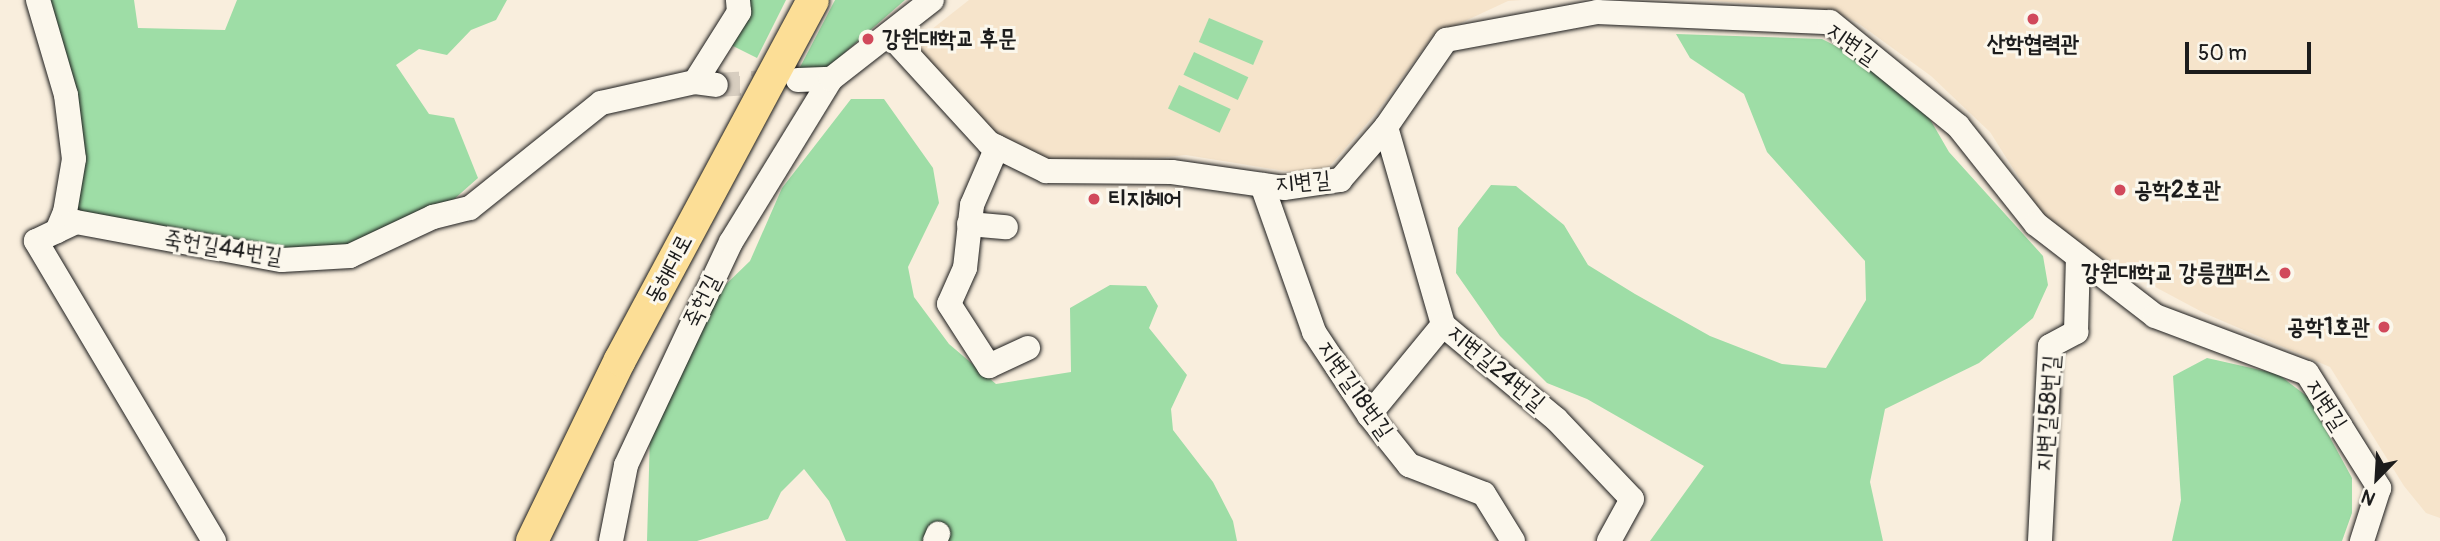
<!DOCTYPE html>
<html>
<head>
<meta charset="utf-8">
<style>
  body { margin:0 }
  #map { position:relative; width:2440px; height:541px; overflow:hidden; background:#f9eedd; font-family:Pangolin,"Poor Story",sans-serif }
  div>[style] { position:absolute }
  [style*='--x'] { left:calc(var(--x)*1px); top:calc(var(--y)*1px); width:calc(var(--w)*1px); rotate:calc(var(--a)*1deg) }
  .built>* { inset:0; background:#f6e4cb }
  .green>* { inset:0; background:#9edda6; transform-origin:0 0 }
  .minor-tunnel>* { height:24px; margin-top:-12px; transform-origin:0; background:repeating-linear-gradient(90deg,#d8cec0 0 24px,transparent 0 36px) }
  .roads { filter:drop-shadow(0 0 2px #1c1c1c) drop-shadow(0 0 2px #1c1c1c) }
  .minor>* { height:24px; margin:-12px; padding:0 12px; transform-origin:12px; border-radius:12px; background:#fbf7ec }
  .major>* { height:32px; margin:-16px; padding:0 16px; transform-origin:16px; border-radius:16px; background:#fcde96 }
  .dots>* { width:19px; height:19px; translate:-50% -50%; box-sizing:border-box; border:4px solid #fbf7ec; border-radius:50% }
  span { translate:-50% -50%; white-space:nowrap; text-align:center; line-height:1.15; -webkit-text-stroke:6px #fbf7ec; paint-order:stroke }
  .poi-label { font-size:23px; color:#1c1c1c; font-weight:700 }
  .left { translate:0 -50%; text-align:left }
  .right { translate:-100% -50%; text-align:right }
  .street-label { font-size:23px; color:#1c1c1c }
  .north { position:absolute; left:2342px; top:443px; width:70px; height:70px; -webkit-text-stroke:5px #fbf7ec; paint-order:stroke; rotate:204deg; font-size:19px; font-weight:700; line-height:28px; text-align:center; color:#1c1c1c }
  .north::after { content:''; display:block; margin:auto; width:24px; height:32px; background:#1c1c1c; clip-path:polygon(50% 0,100% 100%,50% 72%,0 100%) }
  .scale { position:absolute; left:2185px; top:42px; width:126px; height:32px; box-sizing:border-box; border:4px solid #1c1c1c; border-top:0; padding-left:9px; font-size:21px; line-height:24px; white-space:nowrap; color:#1c1c1c; -webkit-text-stroke:5px #fbf7ec; paint-order:stroke }
</style>
</head>
<body>
<div id="map">
  <div class="built">
    <i style="clip-path:polygon(969px 0,1522px 0,1508px 1px,1433px 36px,1376px 113px,1328px 168px,1291px 172px,1186px 155px,1090px 165px,1036px 156px,1000px 137px,913px 44px)"></i>
    <i style="clip-path:polygon(1702px 0,2440px 0,2440px 518px,2426px 513px,2404px 486px,2330px 367px,2204px 313px,2054px 233px,1990px 132px,1931px 76px,1858px 23px,1831px 10px)"></i>
  </div>
  <div class="green">
    <i style="clip-path:polygon(42px 0,134px 0,138px 28px,225px 30px,237px 0,507px 0,496px 20px,471px 30px,447px 55px,419px 49px,396px 65px,429px 114px,454px 118px,478px 178px,444px 208px,348px 253px,280px 256px,73px 216px)"></i>
    <i style="clip-path:polygon(750px 0,786px 0,757px 58px,729px 44px)"></i>
    <i style="clip-path:polygon(835px 0,905px 0,827px 68px,798px 71px)"></i>
    <i style="left:1209px;top:18px;width:59px;height:26px;rotate:23deg"></i>
    <i style="clip-path:polygon(1676px 34px,1822px 39px,1856px 56px,1927px 114px,1949px 152px,2043px 256px,2048px 285px,2033px 318px,1979px 363px,1885px 409px,1870px 482px,1883px 541px,1650px 541px,1704px 466px,1587px 399px,1547px 383px,1500px 336px,1456px 273px,1458px 228px,1491px 185px,1516px 186px,1564px 225px,1588px 265px,1635px 294px,1710px 336px,1782px 364px,1826px 368px,1866px 300px,1865px 261px,1767px 152px,1744px 94px,1690px 58px)"></i>
    <i style="left:1194px;top:52px;width:60px;height:25px;rotate:25deg"></i>
    <i style="left:1179px;top:85px;width:57px;height:26px;rotate:25deg"></i>
    <i style="clip-path:polygon(851px 99px,884px 99px,933px 168px,939px 203px,908px 267px,914px 297px,949px 344px,996px 384px,1071px 372px,1070px 308px,1110px 285px,1146px 286px,1158px 306px,1149px 328px,1187px 375px,1171px 409px,1173px 430px,1213px 482px,1233px 521px,1237px 541px,846px 541px,829px 501px,804px 469px,781px 492px,768px 519px,697px 541px,647px 541px,650px 434px,718px 292px,750px 261px,782px 188px)"></i>
    <i style="clip-path:polygon(2207px 358px,2278px 374px,2308px 397px,2352px 478px,2352px 513px,2342px 541px,2172px 541px,2181px 500px,2173px 376px)"></i>
  </div>
  <div class="minor-tunnel">
    <i style="--x:716;--y:85;--w:67;--a:-3.4"></i>
  </div>
  <div class="roads">
    <div class="minor">
      <i style="--x:38;--y:0;--w:99;--a:73.6"></i>
      <i style="--x:66;--y:95;--w:64;--a:82.9"></i>
      <i style="--x:74;--y:159;--w:54;--a:99.6"></i>
      <i style="--x:65;--y:212;--w:21;--a:113"></i>
      <i style="--x:889;--y:34;--w:148;--a:47.5"></i>
      <i style="--x:989;--y:143;--w:64;--a:26.2"></i>
      <i style="--x:1046;--y:171;--w:126;--a:0.5"></i>
      <i style="--x:1172;--y:172;--w:113;--a:8.1"></i>
      <i style="--x:1284;--y:188;--w:57;--a:-8.1"></i>
      <i style="--x:1340;--y:180;--w:70;--a:-49"></i>
      <i style="--x:1386;--y:127;--w:106;--a:-55.4"></i>
      <i style="--x:1446;--y:40;--w:154;--a:-10.5"></i>
      <i style="--x:1597;--y:12;--w:233;--a:2.5"></i>
      <i style="--x:1830;--y:22;--w:165;--a:39.1"></i>
      <i style="--x:1958;--y:126;--w:125;--a:51.5"></i>
      <i style="--x:2036;--y:224;--w:150;--a:37.7"></i>
      <i style="--x:2155;--y:316;--w:162;--a:20.6"></i>
      <i style="--x:2307;--y:373;--w:136;--a:57.9"></i>
      <i style="--x:2379;--y:488;--w:56;--a:107.8"></i>
      <i style="--x:798;--y:80;--w:33;--a:-2"></i>
      <i style="--x:695;--y:82;--w:83;--a:-57.8"></i>
      <i style="--x:739;--y:12;--w:12;--a:-95"></i>
      <i style="--x:1386;--y:127;--w:206;--a:73.9"></i>
      <i style="--x:1443;--y:325;--w:147;--a:39.8"></i>
      <i style="--x:1556;--y:419;--w:110;--a:46.5"></i>
      <i style="--x:1632;--y:499;--w:48;--a:118.7"></i>
      <i style="--x:997;--y:147;--w:63;--a:113.3"></i>
      <i style="--x:972;--y:205;--w:63;--a:96.3"></i>
      <i style="--x:965;--y:268;--w:39;--a:114"></i>
      <i style="--x:949;--y:304;--w:74;--a:57.2"></i>
      <i style="--x:989;--y:366;--w:43;--a:-24.8"></i>
      <i style="--x:1262;--y:185;--w:156;--a:70.5"></i>
      <i style="--x:1314;--y:332;--w:100;--a:56.5"></i>
      <i style="--x:1369;--y:415;--w:64;--a:51.3"></i>
      <i style="--x:1409;--y:465;--w:80;--a:21.1"></i>
      <i style="--x:1484;--y:494;--w:55;--a:58.3"></i>
      <i style="--x:969;--y:224;--w:37;--a:5"></i>
      <i style="--x:1369;--y:415;--w:117;--a:-50.6"></i>
      <i style="--x:214;--y:541;--w:349;--a:-120.7"></i>
      <i style="--x:36;--y:241;--w:44;--a:-25.4"></i>
      <i style="--x:76;--y:222;--w:209;--a:10.5"></i>
      <i style="--x:282;--y:260;--w:68;--a:-3.4"></i>
      <i style="--x:350;--y:256;--w:92;--a:-25.2"></i>
      <i style="--x:433;--y:217;--w:38;--a:-14"></i>
      <i style="--x:470;--y:208;--w:168;--a:-38.7"></i>
      <i style="--x:601;--y:103;--w:96;--a:-12.6"></i>
      <i style="--x:695;--y:82;--w:21;--a:8"></i>
      <i style="--x:611;--y:541;--w:77;--a:-78.8"></i>
      <i style="--x:626;--y:465;--w:246;--a:-64.8"></i>
      <i style="--x:731;--y:242;--w:191;--a:-58.5"></i>
      <i style="--x:831;--y:79;--w:128;--a:-38"></i>
      <i style="--x:935;--y:541;--w:8;--a:-67"></i>
      <i style="--x:2040;--y:541;--w:195;--a:-87.1"></i>
      <i style="--x:2050;--y:346;--w:30;--a:-28"></i>
      <i style="--x:2076;--y:332;--w:75;--a:-88.5"></i>
    </div>
    <div class="major">
      <i style="--x:532;--y:541;--w:201;--a:-64.1"></i>
      <i style="--x:620;--y:360;--w:408;--a:-61.8"></i>
    </div>
  </div>
  <div class="dots">
    <i style="left:2033px;top:19px;background:#d1495b"></i>
    <i style="left:868px;top:39px;background:#d1495b"></i>
    <i style="left:2120px;top:190px;background:#d1495b"></i>
    <i style="left:1094px;top:199px;background:#d1495b"></i>
    <i style="left:2285px;top:273px;background:#d1495b"></i>
    <i style="left:2384px;top:327px;background:#d1495b"></i>
  </div>
  <div class="poi-label">
    <span class="left" style="left:882px;top:39px">강원대학교 후문</span>
    <span style="left:2033px;top:44px">산학협력관</span>
    <span class="left" style="left:2134px;top:190px">공학2호관</span>
    <span class="left" style="left:1108px;top:199px">티지헤어</span>
    <span class="right" style="left:2271px;top:273px">강원대학교 강릉캠퍼스</span>
    <span class="right" style="left:2370px;top:327px">공학1호관</span>
  </div>
  <div class="street-label">
    <span style="left:1852px;top:44px;rotate:35deg">지변길</span>
    <span style="left:1303px;top:182px;rotate:-5deg">지변길</span>
    <span style="left:223px;top:248px;rotate:9deg">죽헌길44번길</span>
    <span style="left:669px;top:269px;rotate:-62deg">동해대로</span>
    <span style="left:702px;top:301px;rotate:-64deg">죽헌길</span>
    <span style="left:1496px;top:368px;rotate:40deg">지변길24번길</span>
    <span style="left:1355px;top:390px;rotate:55deg">지변길18번길</span>
    <span style="left:2326px;top:405px;rotate:57deg">지변길</span>
    <span style="left:2048px;top:413px;rotate:-86deg">지변길58번길</span>
  </div>
  <div class="north">N</div>
  <div class="scale">50 m</div>
</div>
</body>
</html>
